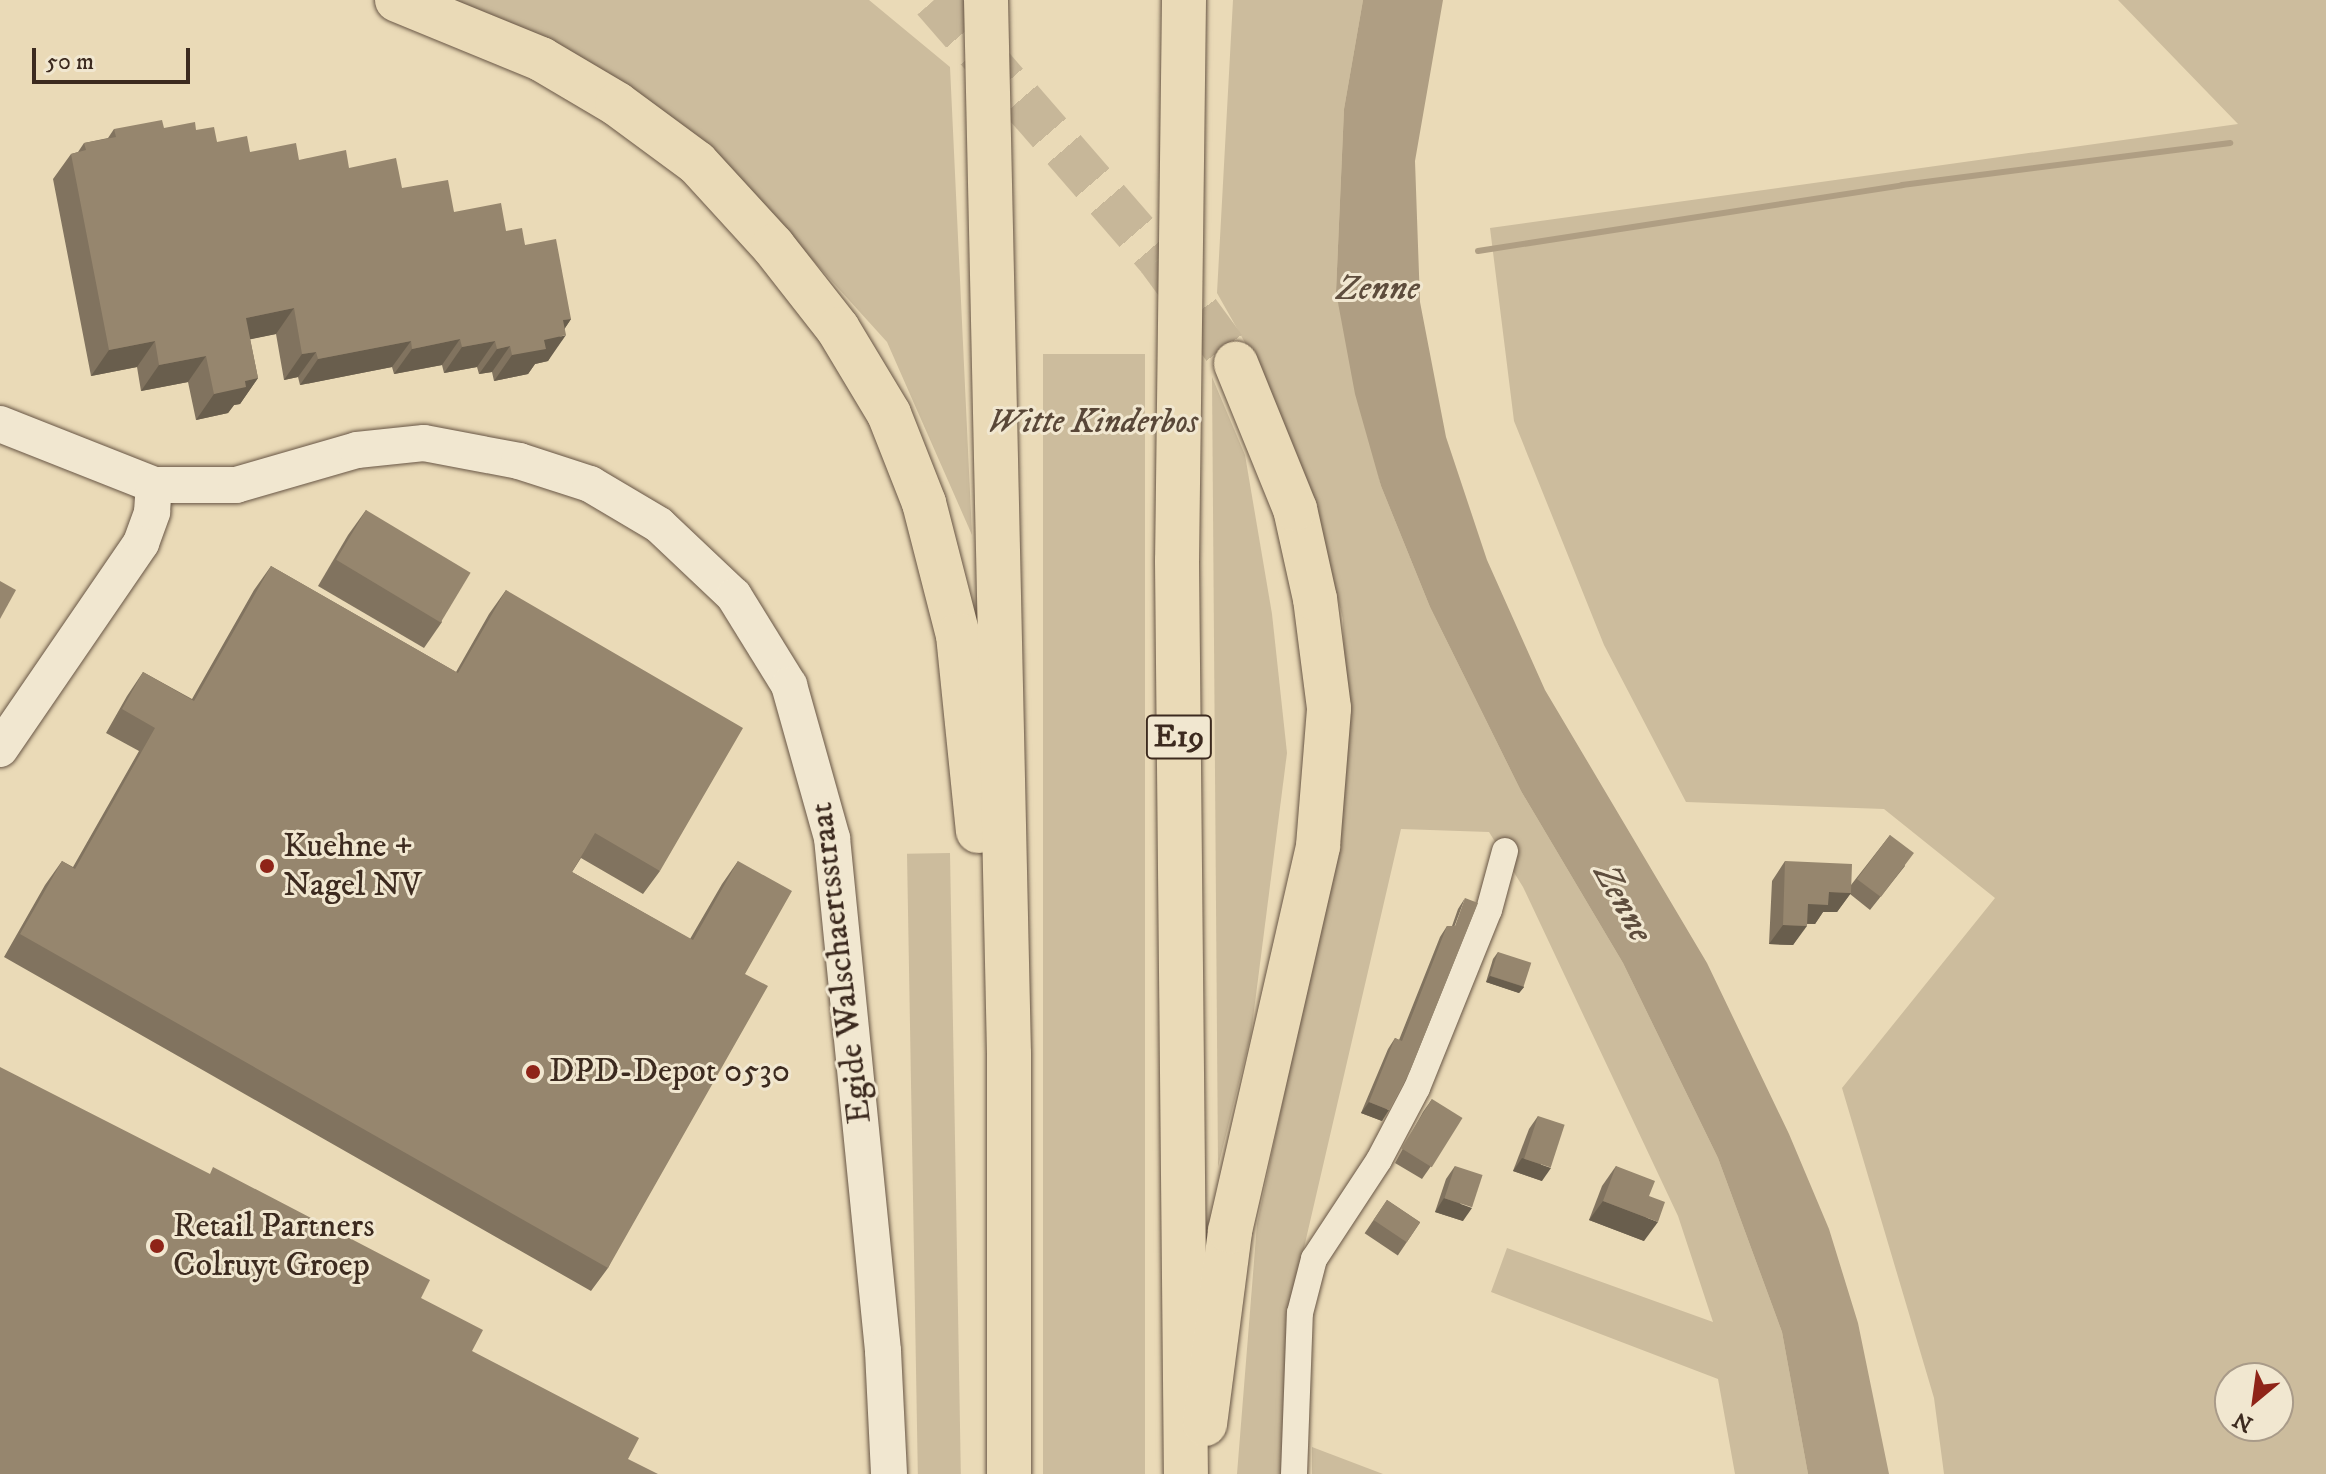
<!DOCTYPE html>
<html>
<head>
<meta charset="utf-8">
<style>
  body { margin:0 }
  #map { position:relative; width:2326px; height:1474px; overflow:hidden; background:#eadab7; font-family:"IM FELL DW Pica",serif }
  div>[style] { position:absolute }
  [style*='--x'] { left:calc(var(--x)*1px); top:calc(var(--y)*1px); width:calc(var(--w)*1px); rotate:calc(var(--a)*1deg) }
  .green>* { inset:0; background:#ccbc9d; transform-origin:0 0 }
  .water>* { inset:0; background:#af9e83 }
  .stream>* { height:6px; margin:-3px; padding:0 3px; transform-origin:3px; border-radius:3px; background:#af9e83 }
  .highway-tunnel>* { height:44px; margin-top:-22px; transform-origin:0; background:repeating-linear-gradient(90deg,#c7b799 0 44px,transparent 0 66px) }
  .roads { filter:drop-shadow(0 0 2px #685645) drop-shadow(0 0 2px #685645) }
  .street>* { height:26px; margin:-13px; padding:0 13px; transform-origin:13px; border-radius:13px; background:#f1e7d0 }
  .secondary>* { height:36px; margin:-18px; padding:0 18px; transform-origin:18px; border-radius:18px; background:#f1e7d0 }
  .highway>* { height:44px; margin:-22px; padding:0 22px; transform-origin:22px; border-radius:22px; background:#eadab7 }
  .wall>* { inset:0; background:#81735f; transform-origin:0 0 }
  .shaded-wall>* { inset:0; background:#695e4d }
  .building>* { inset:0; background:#96866e; transform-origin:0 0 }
  .dots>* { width:22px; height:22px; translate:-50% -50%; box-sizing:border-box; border:4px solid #f1e7d0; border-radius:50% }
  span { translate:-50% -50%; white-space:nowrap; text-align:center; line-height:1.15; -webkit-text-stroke:6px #f1e7d0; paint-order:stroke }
  .shield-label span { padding:2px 6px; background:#f1e7d0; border:2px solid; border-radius:6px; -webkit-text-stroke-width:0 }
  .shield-label { font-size:32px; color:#3c2a1f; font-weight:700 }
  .park-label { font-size:34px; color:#594738; font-style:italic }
  .poi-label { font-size:34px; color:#3c2a1f }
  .left { translate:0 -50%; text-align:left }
  .street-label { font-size:34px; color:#3c2a1f }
  .water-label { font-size:36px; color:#5e4d3d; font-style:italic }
  .north { position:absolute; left:2214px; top:1362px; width:80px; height:80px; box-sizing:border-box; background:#f1e7d0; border:2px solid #a99b89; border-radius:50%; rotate:209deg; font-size:22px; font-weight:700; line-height:32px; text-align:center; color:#3c2a1f }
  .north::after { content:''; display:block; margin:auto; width:28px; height:36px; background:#8f2418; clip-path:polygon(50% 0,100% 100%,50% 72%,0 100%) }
  .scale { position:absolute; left:32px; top:48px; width:158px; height:36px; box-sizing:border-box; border:4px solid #3c2a1f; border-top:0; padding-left:10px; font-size:24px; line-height:28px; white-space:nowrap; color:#3c2a1f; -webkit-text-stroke:6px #f1e7d0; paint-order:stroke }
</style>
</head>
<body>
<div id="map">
  <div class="green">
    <i style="clip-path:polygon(438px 0,869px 0,950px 67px,972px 535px,887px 342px,713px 150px)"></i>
    <i style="clip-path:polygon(1233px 0,1363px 0,1344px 109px,1336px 292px,1381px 486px,1430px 607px,1521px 791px,1623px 963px,1718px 1158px,1782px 1332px,1808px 1474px,1735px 1474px,1718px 1379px,1491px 1292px,1507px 1248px,1713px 1322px,1678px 1216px,1523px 887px,1489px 832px,1401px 829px,1294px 1291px,1281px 1474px,1237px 1474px,1257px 1224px,1343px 814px,1345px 718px,1343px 619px,1314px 504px,1252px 355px,1217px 293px)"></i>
    <i style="clip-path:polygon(evenodd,2118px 0,2326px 0,2326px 1474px,1944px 1474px,1934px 1398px,1842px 1088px,1995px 898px,1884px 809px,1686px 802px,1604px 645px,1514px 421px,1490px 228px,2238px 124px,2118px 0,2230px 1378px,2278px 1378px,2278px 1426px,2230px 1426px,2230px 1378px)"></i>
    <i style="left:1145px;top:354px;width:1120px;height:102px;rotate:90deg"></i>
    <i style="clip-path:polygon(1212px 377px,1245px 455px,1272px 614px,1287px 753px,1251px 1034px,1218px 1167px)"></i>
    <i style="left:950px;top:853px;width:621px;height:43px;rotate:89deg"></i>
    <i style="clip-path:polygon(1312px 1447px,1383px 1474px,1312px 1474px)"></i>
  </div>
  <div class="water">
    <i style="clip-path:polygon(1363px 0,1443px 0,1415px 161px,1420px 302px,1446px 437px,1487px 560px,1545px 690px,1707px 963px,1789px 1134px,1829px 1229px,1858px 1323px,1889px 1474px,1808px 1474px,1782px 1332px,1718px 1158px,1623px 963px,1521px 791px,1430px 607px,1381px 486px,1355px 394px,1336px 292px,1344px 109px)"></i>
  </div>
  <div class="stream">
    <i style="--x:1478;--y:251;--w:429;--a:-8.8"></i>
    <i style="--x:1902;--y:185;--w:331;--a:-7.3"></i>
  </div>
  <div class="highway-tunnel">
    <i style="--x:934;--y:0;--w:343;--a:49"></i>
    <i style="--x:1159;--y:259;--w:130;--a:53.7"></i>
  </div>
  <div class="roads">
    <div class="street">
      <i style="--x:1294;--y:1474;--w:161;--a:-87.9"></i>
      <i style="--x:1300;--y:1313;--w:56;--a:-75.5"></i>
      <i style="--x:1314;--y:1259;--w:118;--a:-56.7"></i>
      <i style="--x:1379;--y:1160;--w:81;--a:-62.2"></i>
      <i style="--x:1417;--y:1088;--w:192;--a:-68"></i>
      <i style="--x:1489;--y:910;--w:61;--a:-74.8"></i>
    </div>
    <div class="secondary">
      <i style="--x:0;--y:424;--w:166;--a:21.6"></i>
      <i style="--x:154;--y:485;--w:82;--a:0"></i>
      <i style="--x:236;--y:485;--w:126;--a:-16.1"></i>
      <i style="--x:357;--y:450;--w:67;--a:-6"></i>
      <i style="--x:424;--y:443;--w:97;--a:10.7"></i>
      <i style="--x:519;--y:461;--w:75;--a:17.9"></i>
      <i style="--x:590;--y:484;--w:80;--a:30.7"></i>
      <i style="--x:659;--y:525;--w:103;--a:43.4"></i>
      <i style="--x:734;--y:596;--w:105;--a:58.3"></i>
      <i style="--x:789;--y:685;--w:159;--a:74.3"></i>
      <i style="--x:832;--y:838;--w:516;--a:84.32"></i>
      <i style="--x:883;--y:1351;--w:123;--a:87.2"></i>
      <i style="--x:0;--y:749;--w:250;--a:-55.6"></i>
      <i style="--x:141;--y:543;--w:33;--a:-70"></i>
      <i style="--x:152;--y:512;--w:27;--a:-86"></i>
    </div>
    <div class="highway">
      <i style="--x:397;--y:0;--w:156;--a:22.3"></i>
      <i style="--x:541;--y:59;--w:88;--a:30.6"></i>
      <i style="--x:617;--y:104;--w:99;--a:36.4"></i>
      <i style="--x:697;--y:163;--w:113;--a:47.5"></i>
      <i style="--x:773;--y:246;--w:105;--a:51.9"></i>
      <i style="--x:838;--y:329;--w:99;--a:59"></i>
      <i style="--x:889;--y:414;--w:96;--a:68.5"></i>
      <i style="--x:924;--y:503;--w:136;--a:75.6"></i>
      <i style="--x:958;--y:635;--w:197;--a:84.2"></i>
      <i style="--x:986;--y:0;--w:1054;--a:88.75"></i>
      <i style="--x:1009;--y:1054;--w:420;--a:90"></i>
      <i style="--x:1184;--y:0;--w:561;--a:90.71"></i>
      <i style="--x:1177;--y:561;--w:913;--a:89.44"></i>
      <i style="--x:1205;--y:1424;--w:195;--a:-82.6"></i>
      <i style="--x:1230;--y:1231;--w:395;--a:-77.1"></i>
      <i style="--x:1318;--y:846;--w:138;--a:-85.4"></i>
      <i style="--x:1329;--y:708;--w:110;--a:-97.3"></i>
      <i style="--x:1315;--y:599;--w:92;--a:-102.5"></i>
      <i style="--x:1295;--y:509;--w:157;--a:-112.1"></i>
    </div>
  </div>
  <div class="wall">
    <i style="clip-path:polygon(164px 128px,196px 130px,217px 142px,250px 152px,349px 168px,402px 188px,454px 212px,506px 231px,525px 245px,571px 319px,565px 328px,548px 361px,535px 364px,528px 374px,494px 381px,492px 372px,479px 374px,477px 367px,444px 373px,442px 365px,394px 374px,392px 367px,300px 385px,298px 377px,284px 380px,276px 334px,250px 339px,258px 378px,240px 404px,234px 405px,228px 413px,196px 420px,188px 382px,141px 391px,137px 367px,91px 376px,53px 179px,71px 154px,78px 152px,84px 143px,108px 138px,114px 129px)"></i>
    <i style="clip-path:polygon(366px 510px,442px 622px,424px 648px,318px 586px,348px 535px)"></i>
    <i style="clip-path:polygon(271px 566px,456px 672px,489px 614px,506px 590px,660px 871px,643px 894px,581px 858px,572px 872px,690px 939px,722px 884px,738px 861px,745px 974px,608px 1268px,591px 1291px,4px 957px,45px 885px,62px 861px,73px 867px,139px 751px,106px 733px,127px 696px,143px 672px,192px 699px,254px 590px)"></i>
    <i style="clip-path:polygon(1890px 835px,1905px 866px,1870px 910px,1850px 894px,1837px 912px,1823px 912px,1815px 924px,1807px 924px,1793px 945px,1769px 944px,1772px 881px,1785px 861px,1851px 885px)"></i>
    <i style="clip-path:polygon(1465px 898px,1382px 1121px,1361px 1113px,1388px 1049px,1395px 1038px,1399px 1040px,1440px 937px,1447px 926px,1452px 926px,1458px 909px)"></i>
    <i style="clip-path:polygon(1498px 952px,1524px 987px,1519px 993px,1486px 982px,1493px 959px)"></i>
    <i style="clip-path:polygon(1432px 1099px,1431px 1166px,1422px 1179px,1395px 1163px,1423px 1112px)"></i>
    <i style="clip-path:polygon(1538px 1116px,1542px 1181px,1513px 1171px,1529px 1129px)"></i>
    <i style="clip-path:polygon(1455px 1166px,1463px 1221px,1435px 1212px,1446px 1179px)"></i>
    <i style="clip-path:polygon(1616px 1166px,1649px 1196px,1644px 1241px,1589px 1220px,1602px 1186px)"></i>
    <i style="left:1387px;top:1200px;width:40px;height:40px;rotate:34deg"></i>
  </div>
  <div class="shaded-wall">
    <i style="clip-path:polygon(294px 308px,276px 334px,228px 344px,246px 318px)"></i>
    <i style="clip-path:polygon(571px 319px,559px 337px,566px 335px,548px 361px,535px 364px,528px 374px,494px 381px,512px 355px,544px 340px,563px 320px)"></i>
    <i style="clip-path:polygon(460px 339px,442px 365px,394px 374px,412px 349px)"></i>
    <i style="clip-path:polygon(155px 341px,137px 367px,91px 376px,109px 350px)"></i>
    <i style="clip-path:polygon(411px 341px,392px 367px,300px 385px,318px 359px)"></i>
    <i style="clip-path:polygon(495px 341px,477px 367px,444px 373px,462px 347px)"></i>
    <i style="clip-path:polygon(510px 346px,492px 372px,479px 374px,497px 349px)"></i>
    <i style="clip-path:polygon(316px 352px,298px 377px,284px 380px,302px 354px)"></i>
    <i style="clip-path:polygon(206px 356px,188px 382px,141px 391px,159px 365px)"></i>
    <i style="clip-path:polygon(258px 378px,240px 404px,234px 405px,228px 413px,196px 420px,214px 394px,245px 381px)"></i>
    <i style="clip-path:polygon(1829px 892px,1851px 893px,1837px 912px,1823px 912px,1815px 924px,1794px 923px,1808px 904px)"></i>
    <i style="clip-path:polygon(1783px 925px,1807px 926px,1793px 945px,1769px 944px)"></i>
    <i style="clip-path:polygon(1490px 976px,1524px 987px,1519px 993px,1486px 982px)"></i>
    <i style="clip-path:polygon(1369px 1102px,1389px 1110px,1382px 1121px,1361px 1113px)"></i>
    <i style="clip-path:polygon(1522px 1158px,1551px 1168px,1542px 1181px,1513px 1171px)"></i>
    <i style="clip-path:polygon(1444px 1198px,1472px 1208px,1463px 1221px,1435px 1212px)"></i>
    <i style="clip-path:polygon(1603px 1201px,1658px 1222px,1644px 1241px,1589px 1220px)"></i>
  </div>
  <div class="building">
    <i style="clip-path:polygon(162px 120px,164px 128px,195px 122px,196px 130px,214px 127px,217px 142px,247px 136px,250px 152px,296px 143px,299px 160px,346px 150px,349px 168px,396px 158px,402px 188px,448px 180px,454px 212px,501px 203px,506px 231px,522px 228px,525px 245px,556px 239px,571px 319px,563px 320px,566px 335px,544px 340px,546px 349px,512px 355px,510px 346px,497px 349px,495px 341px,462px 347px,460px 339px,412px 349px,411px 341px,318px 359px,316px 352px,302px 354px,294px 308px,246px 318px,258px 378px,245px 381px,246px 387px,214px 394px,206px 356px,159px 365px,155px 341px,109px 350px,71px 154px,86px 150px,84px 143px,116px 137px,114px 129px)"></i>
    <i style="left:366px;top:510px;width:122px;height:58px;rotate:31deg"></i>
    <i style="clip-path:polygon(271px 566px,458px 673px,506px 590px,743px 728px,660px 871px,595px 833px,572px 872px,693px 940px,738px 861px,792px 891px,745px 974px,768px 986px,608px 1268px,20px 934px,62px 861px,75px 869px,155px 728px,122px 709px,143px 672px,194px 701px)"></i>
    <i style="clip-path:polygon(0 581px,16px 590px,0 619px)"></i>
    <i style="left:1890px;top:835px;width:30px;height:55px;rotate:37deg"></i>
    <i style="clip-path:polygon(1785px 861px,1852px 864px,1851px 893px,1829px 892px,1828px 905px,1808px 904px,1807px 926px,1783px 925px)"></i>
    <i style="clip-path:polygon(1465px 898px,1478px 903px,1410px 1071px,1389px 1110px,1369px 1102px,1395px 1038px,1402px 1041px,1447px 926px,1455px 926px)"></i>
    <i style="left:1498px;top:952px;width:35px;height:25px;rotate:18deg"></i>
    <i style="clip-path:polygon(0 1067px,210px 1174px,213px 1167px,430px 1280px,421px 1298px,483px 1330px,472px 1351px,639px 1438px,628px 1459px,658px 1474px,0 1474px)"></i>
    <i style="left:1432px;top:1099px;width:36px;height:58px;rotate:32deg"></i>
    <i style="left:1538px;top:1116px;width:28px;height:45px;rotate:18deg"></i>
    <i style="left:1455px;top:1166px;width:29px;height:34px;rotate:18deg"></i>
    <i style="clip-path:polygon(1616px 1166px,1655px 1181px,1649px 1196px,1665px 1202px,1658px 1222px,1603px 1201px)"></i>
    <i style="left:1387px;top:1200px;width:40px;height:24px;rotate:34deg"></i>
  </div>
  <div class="dots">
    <i style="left:267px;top:866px;background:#8f2418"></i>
    <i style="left:533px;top:1072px;background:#8f2418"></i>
    <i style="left:157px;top:1246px;background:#8f2418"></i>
  </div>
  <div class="shield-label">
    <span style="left:1179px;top:737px">E19</span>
  </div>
  <div class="park-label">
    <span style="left:1093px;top:423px">Witte Kinderbos</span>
  </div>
  <div class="poi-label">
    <span class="left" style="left:283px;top:866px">Kuehne +<br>Nagel NV</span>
    <span class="left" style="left:549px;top:1072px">DPD-Depot 0530</span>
    <span class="left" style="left:173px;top:1246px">Retail Partners<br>Colruyt Groep</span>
  </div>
  <div class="street-label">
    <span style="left:841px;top:963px;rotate:-97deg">Egide Walschaertsstraat</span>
  </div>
  <div class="water-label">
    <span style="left:1378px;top:289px">Zenne</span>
    <span style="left:1623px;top:903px;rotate:61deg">Zenne</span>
  </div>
  <div class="north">N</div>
  <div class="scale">50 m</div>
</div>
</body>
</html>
